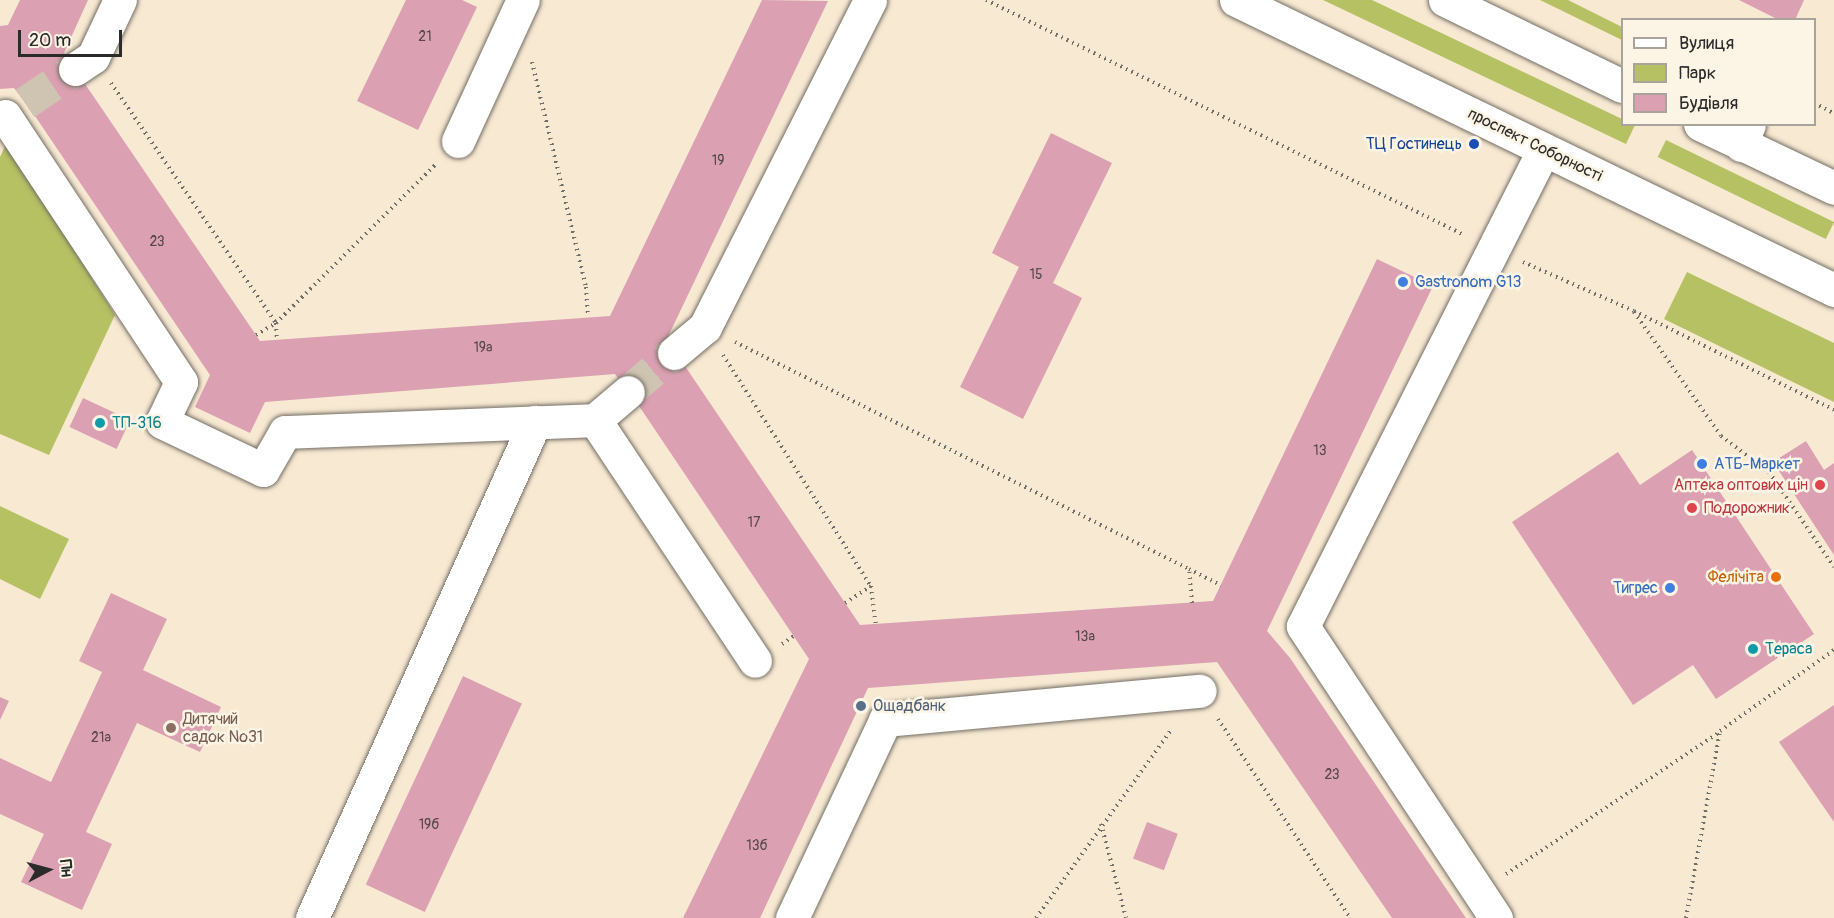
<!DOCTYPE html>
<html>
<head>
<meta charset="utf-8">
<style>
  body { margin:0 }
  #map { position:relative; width:1834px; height:918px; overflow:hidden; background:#f8e9d2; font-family:Pangolin,sans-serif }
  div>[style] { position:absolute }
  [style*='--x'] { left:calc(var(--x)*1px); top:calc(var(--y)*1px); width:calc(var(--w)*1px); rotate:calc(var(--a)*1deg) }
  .green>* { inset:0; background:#b5c163; transform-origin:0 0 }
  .building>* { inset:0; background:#dba0b2; transform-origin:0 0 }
  .minor-tunnel>* { height:33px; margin-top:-16.5px; transform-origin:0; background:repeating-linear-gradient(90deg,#cfc3b1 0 33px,transparent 0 49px) }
  .path>* { height:4px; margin-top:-2px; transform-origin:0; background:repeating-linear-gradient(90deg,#736e65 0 1.5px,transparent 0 6px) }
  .roads { filter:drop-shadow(0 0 2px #736e65) drop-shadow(0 0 2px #736e65) }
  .minor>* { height:33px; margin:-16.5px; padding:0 16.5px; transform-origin:16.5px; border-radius:16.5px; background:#fff }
  .major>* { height:33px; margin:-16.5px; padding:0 16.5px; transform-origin:16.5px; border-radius:16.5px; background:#fff }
  .dots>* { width:16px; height:16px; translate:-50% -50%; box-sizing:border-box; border:3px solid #fcf5e5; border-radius:50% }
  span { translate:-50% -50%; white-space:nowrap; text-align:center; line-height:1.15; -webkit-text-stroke:5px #fcf5e5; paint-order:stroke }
  .number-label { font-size:14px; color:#57484d }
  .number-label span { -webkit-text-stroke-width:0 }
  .transit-label { font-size:16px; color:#164399 }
  .right { translate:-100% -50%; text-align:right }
  .street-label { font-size:16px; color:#2b2b2b }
  .shop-label { font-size:16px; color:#366cbe }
  .left { translate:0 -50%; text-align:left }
  .culture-label { font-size:16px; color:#0d838f }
  .health-label { font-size:16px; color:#be3a42 }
  .food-label { font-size:16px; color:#c56008 }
  .service-label { font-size:16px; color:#4e5e75 }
  .education-label { font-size:16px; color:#785e54 }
  .legend { position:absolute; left:1621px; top:18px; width:195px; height:108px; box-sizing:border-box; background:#fcf5e5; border:2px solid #a8a49b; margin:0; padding:8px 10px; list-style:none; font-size:18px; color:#2b2b2b }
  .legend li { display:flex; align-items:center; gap:12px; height:30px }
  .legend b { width:30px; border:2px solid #a8a49b }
  .north { position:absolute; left:18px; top:840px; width:60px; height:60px; -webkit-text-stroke:4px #fcf5e5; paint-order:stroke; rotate:84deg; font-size:16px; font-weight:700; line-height:24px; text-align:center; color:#2b2b2b }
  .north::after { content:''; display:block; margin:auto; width:21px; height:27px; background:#2b2b2b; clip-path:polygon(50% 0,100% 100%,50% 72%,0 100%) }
  .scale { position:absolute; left:18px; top:30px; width:104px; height:27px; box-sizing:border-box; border:3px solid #2b2b2b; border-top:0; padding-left:8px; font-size:18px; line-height:21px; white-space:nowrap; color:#2b2b2b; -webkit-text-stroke:4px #fcf5e5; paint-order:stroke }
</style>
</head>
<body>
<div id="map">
  <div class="green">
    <i style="clip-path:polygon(1323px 0,1372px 0,1622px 119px,1622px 124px,1635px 125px,1626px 144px)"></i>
    <i style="clip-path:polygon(1540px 0,1568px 0,1622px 27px,1622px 40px)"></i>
    <i style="left:1666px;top:140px;width:187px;height:19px;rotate:26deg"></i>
    <i style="clip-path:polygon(7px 142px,115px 315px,49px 455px,0 434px,0 157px)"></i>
    <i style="clip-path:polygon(1687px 272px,1834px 343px,1834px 402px,1664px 319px)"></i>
    <i style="clip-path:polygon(0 506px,69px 539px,40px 599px,0 579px)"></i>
  </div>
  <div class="building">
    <i style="clip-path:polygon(20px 0,88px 0,64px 53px,260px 341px,610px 316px,762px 0,828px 1px,665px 343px,687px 369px,860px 625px,1213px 601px,1377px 259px,1433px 286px,1267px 631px,1290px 658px,1466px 918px,1392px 918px,1217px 662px,868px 688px,760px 918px,683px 918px,809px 659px,637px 403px,615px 374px,265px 402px,250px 433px,195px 407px,210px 375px,35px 116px,14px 88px,0 89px,0 26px,8px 25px)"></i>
    <i style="clip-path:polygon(406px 0,462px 0,477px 7px,418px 130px,357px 101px)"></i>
    <i style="clip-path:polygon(1739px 0,1804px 0,1795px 20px,1779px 20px)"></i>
    <i style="clip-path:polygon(1051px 133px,1112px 163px,1053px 283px,1082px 298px,1023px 419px,960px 387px,1019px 267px,992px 253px)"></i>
    <i style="left:83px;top:398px;width:52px;height:32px;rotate:25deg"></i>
    <i style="clip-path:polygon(1806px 441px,1824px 470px,1834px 463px,1834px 555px,1773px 462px)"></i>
    <i style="clip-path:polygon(1692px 450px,1814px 634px,1716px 699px,1693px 665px,1633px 705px,1512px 522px,1618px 452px,1640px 485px)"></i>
    <i style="clip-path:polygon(111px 593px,167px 619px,143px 670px,221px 707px,200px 752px,137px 723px,86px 832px,112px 844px,82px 910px,21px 882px,44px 834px,0 814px,0 758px,51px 782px,102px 672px,79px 661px)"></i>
    <i style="left:463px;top:676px;width:65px;height:230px;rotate:25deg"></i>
    <i style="clip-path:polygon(0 697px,9px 701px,0 720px)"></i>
    <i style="clip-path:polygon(1834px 705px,1834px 822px,1779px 742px)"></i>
    <i style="left:1147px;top:822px;width:33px;height:39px;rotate:21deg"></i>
  </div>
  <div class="minor-tunnel">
    <i style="--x:25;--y:103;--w:60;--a:-34.2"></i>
    <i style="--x:628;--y:392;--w:60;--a:-40.3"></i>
  </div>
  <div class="path">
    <i style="--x:986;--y:0;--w:533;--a:26.18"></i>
    <i style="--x:532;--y:62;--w:231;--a:76.5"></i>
    <i style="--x:586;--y:287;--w:30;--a:86"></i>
    <i style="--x:111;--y:83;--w:291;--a:55.5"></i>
    <i style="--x:276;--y:323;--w:224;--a:-44.8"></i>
    <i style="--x:1814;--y:103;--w:22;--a:27"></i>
    <i style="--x:1523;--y:262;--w:121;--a:23.8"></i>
    <i style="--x:1634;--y:311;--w:223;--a:26.3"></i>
    <i style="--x:1634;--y:312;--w:151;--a:54.9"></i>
    <i style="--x:1721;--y:436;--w:60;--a:36.9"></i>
    <i style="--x:1769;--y:472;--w:115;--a:55.6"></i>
    <i style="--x:256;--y:335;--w:23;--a:-31"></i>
    <i style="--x:276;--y:323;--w:17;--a:87"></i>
    <i style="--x:735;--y:342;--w:508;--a:26.57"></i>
    <i style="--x:723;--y:355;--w:274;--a:57.4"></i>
    <i style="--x:845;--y:603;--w:31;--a:-33"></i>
    <i style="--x:871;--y:586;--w:39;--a:83"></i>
    <i style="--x:1192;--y:603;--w:34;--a:-95"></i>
    <i style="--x:1189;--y:569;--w:36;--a:27"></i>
    <i style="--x:782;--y:644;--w:14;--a:-34"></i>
    <i style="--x:1218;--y:719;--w:239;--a:56.4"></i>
    <i style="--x:1101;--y:824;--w:97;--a:75.1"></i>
    <i style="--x:1506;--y:874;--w:257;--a:-33.6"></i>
    <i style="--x:1036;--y:918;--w:233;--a:-54.3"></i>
    <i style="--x:1686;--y:918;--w:190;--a:-79.7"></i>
    <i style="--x:1720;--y:731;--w:140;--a:-35.4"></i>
  </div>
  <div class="roads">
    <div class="minor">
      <i style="--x:75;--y:69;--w:22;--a:-34"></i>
      <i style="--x:93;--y:57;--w:63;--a:-64.7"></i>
      <i style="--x:5;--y:116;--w:319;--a:56.5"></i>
      <i style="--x:181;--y:382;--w:44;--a:115.4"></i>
      <i style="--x:162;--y:422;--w:112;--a:25.4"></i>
      <i style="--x:263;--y:470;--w:44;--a:-59.9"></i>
      <i style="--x:285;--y:432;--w:310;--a:-2.2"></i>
      <i style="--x:595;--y:420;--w:289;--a:56.4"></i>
      <i style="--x:458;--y:141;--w:155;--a:-65.3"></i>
      <i style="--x:1741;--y:145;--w:22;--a:-69"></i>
      <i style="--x:674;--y:353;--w:40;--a:-40"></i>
      <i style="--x:705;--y:327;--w:366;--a:-63.2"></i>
      <i style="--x:595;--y:420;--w:43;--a:-40.3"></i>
      <i style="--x:312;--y:918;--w:544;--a:-65.79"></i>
      <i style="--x:792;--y:918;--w:219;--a:-64.8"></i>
      <i style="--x:885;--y:720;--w:316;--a:-5.3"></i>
      <i style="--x:1496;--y:918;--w:350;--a:-123.5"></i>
      <i style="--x:1303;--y:626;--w:534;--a:-63.2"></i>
    </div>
    <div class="major">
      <i style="--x:1236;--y:0;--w:665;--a:25.87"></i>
      <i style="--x:1445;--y:0;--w:197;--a:25.9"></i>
      <i style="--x:1700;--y:124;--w:148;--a:25.5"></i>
    </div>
  </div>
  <div class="dots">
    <i style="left:1474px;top:144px;background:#1a4fb4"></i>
    <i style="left:1403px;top:282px;background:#3f7fe0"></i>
    <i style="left:100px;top:423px;background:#0f9aa8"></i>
    <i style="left:1702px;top:464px;background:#3f7fe0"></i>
    <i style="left:1820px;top:485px;background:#e0444e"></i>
    <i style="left:1692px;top:508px;background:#e0444e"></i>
    <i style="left:1776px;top:577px;background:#e8710a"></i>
    <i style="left:1670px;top:588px;background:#3f7fe0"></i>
    <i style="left:1753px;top:649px;background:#0f9aa8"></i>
    <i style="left:861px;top:706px;background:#5c6f8a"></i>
    <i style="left:171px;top:728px;background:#8d6e63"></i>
  </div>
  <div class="number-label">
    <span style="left:425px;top:37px">21</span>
    <span style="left:718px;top:161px">19</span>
    <span style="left:157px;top:242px">23</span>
    <span style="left:1036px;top:275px">15</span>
    <span style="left:483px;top:348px">19а</span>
    <span style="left:1320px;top:451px">13</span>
    <span style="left:754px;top:523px">17</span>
    <span style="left:1085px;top:637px">13а</span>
    <span style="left:101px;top:738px">21а</span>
    <span style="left:1332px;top:775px">23</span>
    <span style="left:429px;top:825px">19б</span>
    <span style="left:757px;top:846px">13б</span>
  </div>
  <div class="transit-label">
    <span class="right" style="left:1462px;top:144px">ТЦ Гостинець</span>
  </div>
  <div class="street-label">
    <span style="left:1535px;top:145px;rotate:26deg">проспект Соборності</span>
  </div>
  <div class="shop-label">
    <span class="left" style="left:1415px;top:282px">Gastronom G13</span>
    <span class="left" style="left:1714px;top:464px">АТБ-Маркет</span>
    <span class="right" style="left:1658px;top:588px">Тигрес</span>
  </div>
  <div class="culture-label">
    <span class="left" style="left:112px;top:423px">ТП-316</span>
    <span class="left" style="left:1765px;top:649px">Тераса</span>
  </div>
  <div class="health-label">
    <span class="right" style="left:1808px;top:485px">Аптека оптових цін</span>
    <span class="left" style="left:1704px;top:508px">Подорожник</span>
  </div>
  <div class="food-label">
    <span class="right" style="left:1764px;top:577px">Фелічіта</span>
  </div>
  <div class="service-label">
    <span class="left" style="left:873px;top:706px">Ощадбанк</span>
  </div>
  <div class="education-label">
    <span class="left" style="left:183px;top:728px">Дитячий<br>садок №31</span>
  </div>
  <ul class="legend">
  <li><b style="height:8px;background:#fff"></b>Вулиця</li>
  <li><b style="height:16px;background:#b5c163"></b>Парк</li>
  <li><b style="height:16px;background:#dba0b2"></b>Будівля</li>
  </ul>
  <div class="north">Пн</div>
  <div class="scale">20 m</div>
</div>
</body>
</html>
